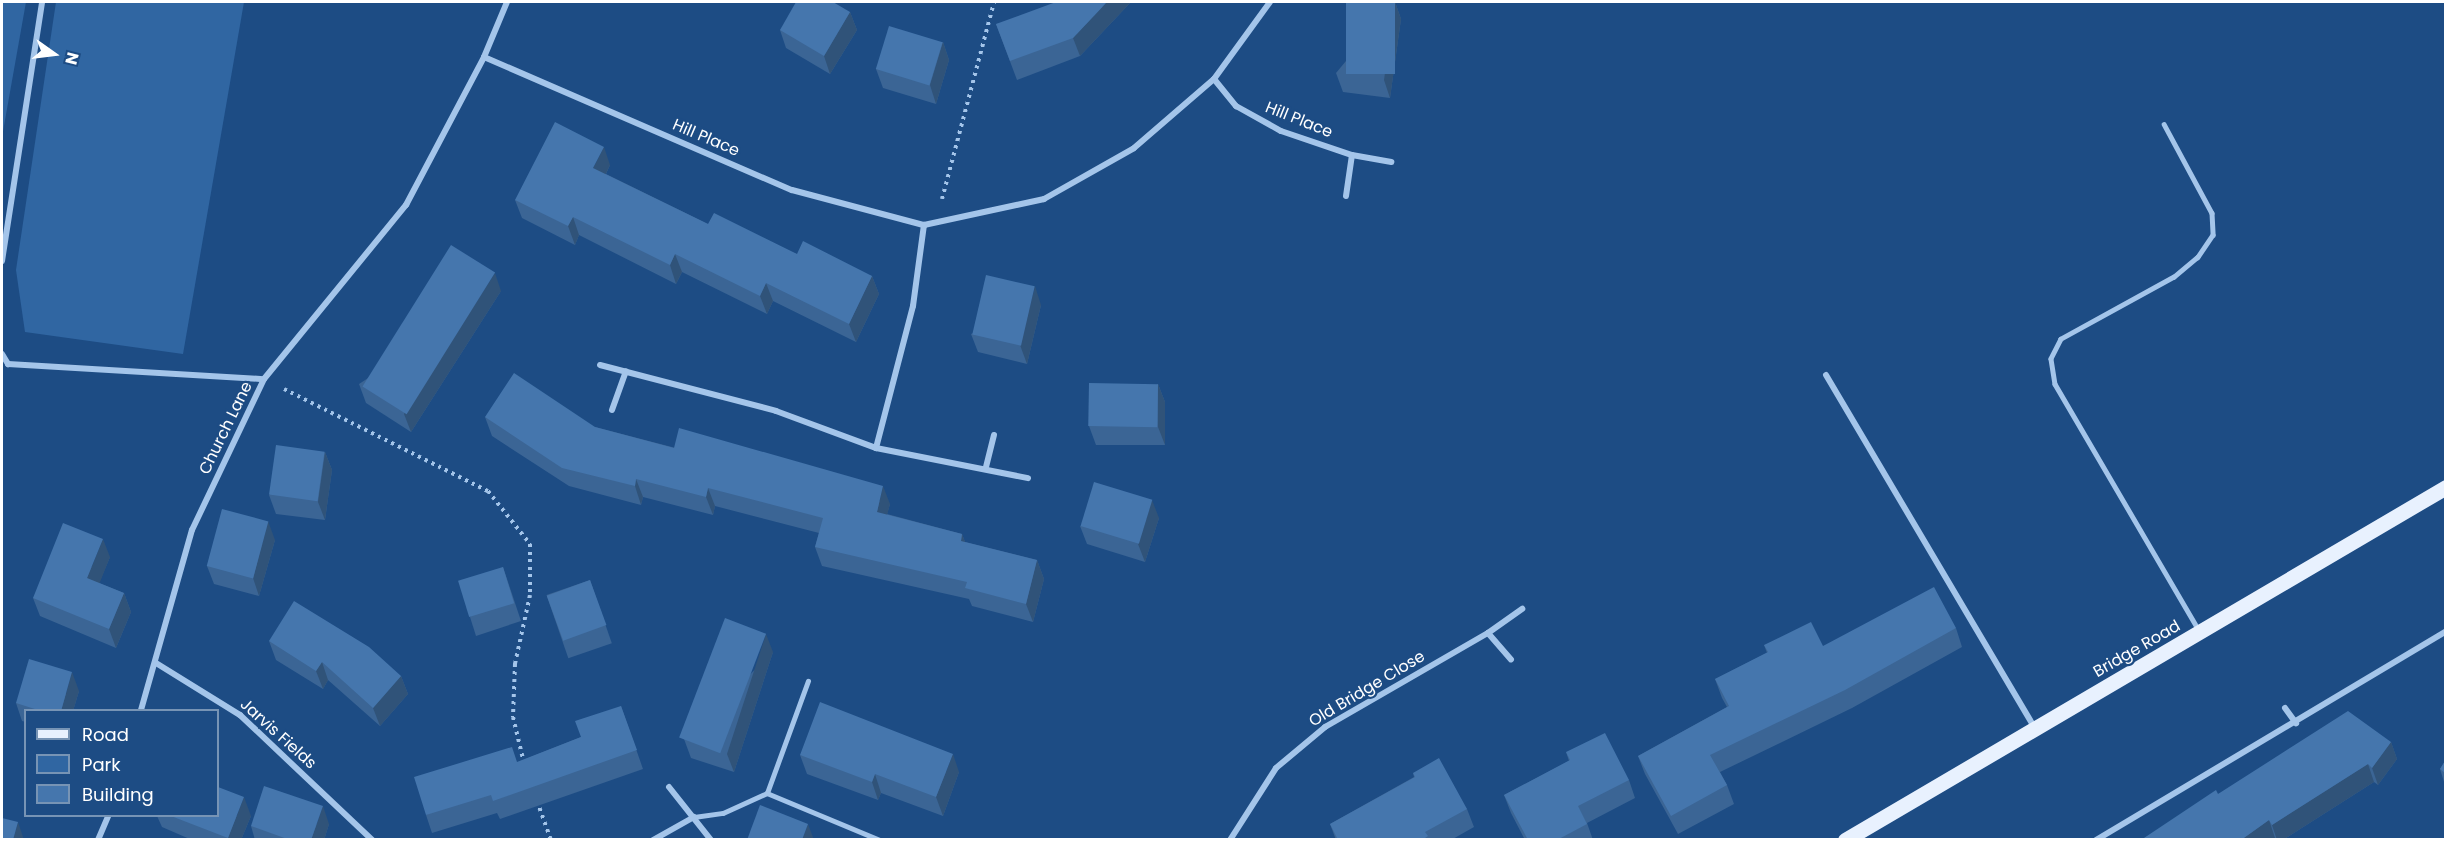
<!DOCTYPE html>
<html>
<head>
<meta charset="utf-8">
<style>
  body { margin:0 }
  #map { position:relative; width:2447px; height:841px; overflow:hidden; background:#1d4c84; font-family:Poppins,sans-serif }
  div>[style] { position:absolute }
  .green>* { inset:0; background:#3066a2 }
  .path>* { height:4px; margin-top:-2px; transform-origin:0; background:repeating-linear-gradient(90deg,#a4c5ea 0 3px,transparent 0 7.5px) }
  .service>* { height:4.5px; margin:-2.25px; padding:0 2.25px; transform-origin:2.25px; border-radius:2.25px; background:#a4c5ea }
  .minor>* { height:6px; margin:-3px; padding:0 3px; transform-origin:3px; border-radius:3px; background:#a4c5ea }
  .primary>* { height:15px; margin:-7.5px; padding:0 7.5px; transform-origin:7.5px; border-radius:7.5px; background:#e8f1fe }
  .wall>* { inset:0; background:#3b6595; transform-origin:0 0 }
  .shaded-wall>* { inset:0; background:#305379 }
  .building>* { inset:0; background:#4576ad; transform-origin:0 0 }
  span { translate:-50% -50%; white-space:nowrap; text-align:center; line-height:1.15; -webkit-text-stroke:4.5px #1d4c84; paint-order:stroke }
  .street-label { font-size:16px; color:#fff }
  .frame { position:absolute; inset:0; border:3px solid #fff; pointer-events:none }
  .legend { position:absolute; left:24px; top:709px; width:195px; height:108px; box-sizing:border-box; background:#1d4c84; border:2px solid #7794b5; margin:0; padding:8px 10px; list-style:none; font-size:18px; color:#fff }
  .legend li { display:flex; align-items:center; gap:12px; height:30px }
  .legend b { width:30px; border:2px solid #7794b5 }
  .north { position:absolute; left:24px; top:24px; width:60px; height:60px; -webkit-text-stroke:4px #1d4c84; paint-order:stroke; rotate:104deg; font-size:16px; font-weight:700; line-height:24px; text-align:center; color:#fff }
  .north::after { content:''; display:block; margin:auto; width:21px; height:27px; background:#fff; clip-path:polygon(50% 0,100% 100%,50% 72%,0 100%) }
</style>
</head>
<body>
<div id="map">
  <div class="green">
    <div style="clip-path:polygon(2px 2px,26px 2px,2px 137px)"></div>
    <div style="clip-path:polygon(56px 2px,244px 2px,183px 354px,25px 332px,16px 270px)"></div>
  </div>
  <div class="path">
    <div style="left:942px;top:199px;width:204px;rotate:-75.2deg"></div>
    <div style="left:284px;top:389px;width:228px;rotate:26.6deg"></div>
    <div style="left:488px;top:491px;width:68px;rotate:51.6deg"></div>
    <div style="left:530px;top:544px;width:51px;rotate:90deg"></div>
    <div style="left:530px;top:595px;width:71px;rotate:102.3deg"></div>
    <div style="left:515px;top:664px;width:53px;rotate:92.2deg"></div>
    <div style="left:513px;top:717px;width:47px;rotate:76.6deg"></div>
    <div style="left:537px;top:801px;width:41px;rotate:70.3deg"></div>
  </div>
  <div class="service">
    <div style="left:2164px;top:124px;width:101px;rotate:61.7deg"></div>
    <div style="left:2212px;top:213px;width:22px;rotate:87deg"></div>
    <div style="left:2213px;top:235px;width:27px;rotate:124deg"></div>
    <div style="left:2198px;top:257px;width:31px;rotate:140deg"></div>
    <div style="left:2174px;top:277px;width:129px;rotate:151.2deg"></div>
    <div style="left:2061px;top:339px;width:22px;rotate:117deg"></div>
    <div style="left:2051px;top:359px;width:25px;rotate:81deg"></div>
    <div style="left:2055px;top:384px;width:284px;rotate:59.7deg"></div>
    <div style="left:767px;top:793px;width:122px;rotate:22.6deg"></div>
    <div style="left:694px;top:817px;width:29px;rotate:-8deg"></div>
    <div style="left:723px;top:813px;width:48px;rotate:-24.4deg"></div>
    <div style="left:767px;top:793px;width:119px;rotate:-69.9deg"></div>
  </div>
  <div class="minor">
    <div style="left:484px;top:57px;width:335px;rotate:23.4deg"></div>
    <div style="left:792px;top:190px;width:137px;rotate:14.9deg"></div>
    <div style="left:924px;top:225px;width:123px;rotate:-12.2deg"></div>
    <div style="left:1044px;top:199px;width:103px;rotate:-29.5deg"></div>
    <div style="left:1134px;top:148px;width:106px;rotate:-40.8deg"></div>
    <div style="left:1214px;top:79px;width:95px;rotate:-54deg"></div>
    <div style="left:1214px;top:79px;width:35px;rotate:51deg"></div>
    <div style="left:1236px;top:106px;width:51px;rotate:29.1deg"></div>
    <div style="left:1281px;top:131px;width:75px;rotate:18.7deg"></div>
    <div style="left:1352px;top:155px;width:40px;rotate:10deg"></div>
    <div style="left:1346px;top:196px;width:41px;rotate:-81.7deg"></div>
    <div style="left:2px;top:261px;width:262px;rotate:-81.2deg"></div>
    <div style="left:2px;top:354px;width:12px;rotate:59deg"></div>
    <div style="left:8px;top:364px;width:256px;rotate:3.4deg"></div>
    <div style="left:600px;top:365px;width:182px;rotate:14.6deg"></div>
    <div style="left:776px;top:411px;width:107px;rotate:20.3deg"></div>
    <div style="left:876px;top:448px;width:155px;rotate:11.2deg"></div>
    <div style="left:1826px;top:375px;width:410px;rotate:59.4deg"></div>
    <div style="left:612px;top:410px;width:41px;rotate:-70.3deg"></div>
    <div style="left:876px;top:448px;width:147px;rotate:-75.4deg"></div>
    <div style="left:913px;top:306px;width:82px;rotate:-82.3deg"></div>
    <div style="left:986px;top:467px;width:33px;rotate:-76deg"></div>
    <div style="left:1488px;top:633px;width:35px;rotate:49deg"></div>
    <div style="left:156px;top:663px;width:99px;rotate:31.8deg"></div>
    <div style="left:240px;top:715px;width:182px;rotate:43.4deg"></div>
    <div style="left:2285px;top:708px;width:19px;rotate:54deg"></div>
    <div style="left:141px;top:710px;width:187px;rotate:-74.2deg"></div>
    <div style="left:192px;top:530px;width:167px;rotate:-64.5deg"></div>
    <div style="left:264px;top:379px;width:225px;rotate:-50.8deg"></div>
    <div style="left:406px;top:205px;width:167px;rotate:-62.2deg"></div>
    <div style="left:484px;top:57px;width:60px;rotate:-67.3deg"></div>
    <div style="left:669px;top:787px;width:68px;rotate:51.6deg"></div>
    <div style="left:98px;top:840px;width:26px;rotate:-67deg"></div>
    <div style="left:653px;top:840px;width:47px;rotate:-29.3deg"></div>
    <div style="left:1230px;top:840px;width:85px;rotate:-57.4deg"></div>
    <div style="left:1276px;top:768px;width:64px;rotate:-39.9deg"></div>
    <div style="left:1325px;top:727px;width:188px;rotate:-30deg"></div>
    <div style="left:1488px;top:633px;width:42px;rotate:-35.2deg"></div>
    <div style="left:2096px;top:840px;width:408px;rotate:-30.8deg"></div>
  </div>
  <div class="primary">
    <div style="left:1845px;top:840px;width:697px;rotate:-30.43deg"></div>
  </div>
  <div class="wall">
    <div style="clip-path:polygon(1131px 2px,1080px 56px,1017px 80px,996px 24px)"></div>
    <div style="clip-path:polygon(1395px 2px,1401px 19px,1390px 98px,1343px 92px,1336px 73px)"></div>
    <div style="clip-path:polygon(850px 12px,857px 30px,830px 74px,786px 48px,780px 30px)"></div>
    <div style="clip-path:polygon(943px 42px,949px 60px,936px 104px,883px 88px,876px 69px)"></div>
    <div style="clip-path:polygon(610px 165px,606px 174px,708px 224px,797px 254px,872px 276px,879px 294px,856px 342px,773px 301px,767px 314px,682px 272px,676px 284px,579px 235px,575px 245px,522px 218px,515px 200px)"></div>
    <div style="clip-path:polygon(501px 291px,411px 432px,366px 403px,359px 384px)"></div>
    <div style="clip-path:polygon(1041px 305px,1027px 364px,978px 352px,971px 334px)"></div>
    <div style="clip-path:polygon(1158px 384px,1165px 402px,1165px 445px,1096px 445px,1089px 426px)"></div>
    <div style="clip-path:polygon(485px 417px,595px 427px,890px 504px,887px 514px,962px 534px,965px 542px,1037px 560px,1044px 579px,1033px 622px,972px 606px,969px 599px,822px 566px,815px 547px,819px 533px,715px 506px,713px 515px,643px 497px,641px 505px,569px 486px,492px 436px)"></div>
    <div style="clip-path:polygon(325px 452px,332px 470px,325px 520px,276px 514px,269px 495px)"></div>
    <div style="clip-path:polygon(1159px 518px,1145px 562px,1087px 544px,1080px 526px)"></div>
    <div style="clip-path:polygon(275px 540px,259px 596px,214px 584px,207px 566px)"></div>
    <div style="clip-path:polygon(110px 557px,99px 583px,124px 593px,131px 612px,116px 648px,40px 616px,33px 598px)"></div>
    <div style="clip-path:polygon(503px 567px,521px 621px,476px 636px,470px 617px)"></div>
    <div style="left:590px;top:580px;width:67px;height:46px;rotate:71deg"></div>
    <div style="clip-path:polygon(1956px 628px,1962px 647px,1852px 708px,1720px 772px,1727px 785px,1734px 804px,1678px 834px,1645px 774px,1638px 756px,1727px 707px,1722px 698px,1715px 679px,1767px 653px,1764px 645px,1823px 646px)"></div>
    <div style="clip-path:polygon(269px 641px,401px 676px,408px 694px,380px 726px,328px 680px,323px 689px,276px 660px)"></div>
    <div style="clip-path:polygon(773px 652px,734px 772px,691px 758px,684px 739px)"></div>
    <div style="clip-path:polygon(79px 691px,73px 711px,26px 711px,26px 722px,22px 721px,16px 703px)"></div>
    <div style="clip-path:polygon(621px 706px,643px 769px,500px 819px,497px 813px,432px 833px,426px 815px,518px 762px,581px 737px)"></div>
    <div style="clip-path:polygon(2391px 742px,2397px 759px,2378px 785px,2374px 782px,2283px 840px,2277px 840px,2275px 838px,2273px 840px,2141px 840px,2218px 794px)"></div>
    <div style="clip-path:polygon(1566px 752px,1629px 780px,1635px 798px,1587px 823px,1593px 840px,1525px 840px,1511px 813px,1504px 795px,1569px 761px)"></div>
    <div style="clip-path:polygon(800px 755px,959px 772px,943px 816px,881px 793px,878px 800px,807px 774px)"></div>
    <div style="clip-path:polygon(2445px 761px,2445px 785px,2440px 769px)"></div>
    <div style="clip-path:polygon(1413px 773px,1467px 809px,1474px 827px,1451px 840px,1336px 840px,1330px 824px,1414px 777px)"></div>
    <div style="clip-path:polygon(157px 816px,251px 816px,241px 840px,192px 840px,162px 827px)"></div>
    <div style="clip-path:polygon(329px 824px,324px 840px,255px 840px,251px 826px)"></div>
  </div>
  <div class="shaded-wall">
    <div style="clip-path:polygon(1107px 2px,1131px 2px,1080px 56px,1073px 38px)"></div>
    <div style="clip-path:polygon(1395px 2px,1401px 19px,1390px 98px,1384px 80px)"></div>
    <div style="clip-path:polygon(850px 12px,857px 30px,830px 74px,824px 56px)"></div>
    <div style="clip-path:polygon(943px 42px,949px 60px,936px 104px,930px 85px)"></div>
    <div style="clip-path:polygon(604px 147px,610px 165px,600px 186px,593px 168px)"></div>
    <div style="clip-path:polygon(573px 217px,579px 235px,575px 245px,568px 226px)"></div>
    <div style="clip-path:polygon(675px 254px,682px 272px,676px 284px,670px 265px)"></div>
    <div style="clip-path:polygon(495px 273px,501px 291px,411px 432px,404px 414px)"></div>
    <div style="clip-path:polygon(872px 276px,879px 294px,856px 342px,849px 324px)"></div>
    <div style="clip-path:polygon(766px 283px,773px 301px,767px 314px,760px 296px)"></div>
    <div style="clip-path:polygon(1035px 286px,1041px 305px,1027px 364px,1020px 345px)"></div>
    <div style="clip-path:polygon(1158px 384px,1165px 402px,1165px 445px,1158px 427px)"></div>
    <div style="clip-path:polygon(325px 452px,332px 470px,325px 520px,318px 502px)"></div>
    <div style="clip-path:polygon(636px 479px,643px 497px,641px 505px,635px 486px)"></div>
    <div style="clip-path:polygon(883px 486px,890px 504px,883px 530px,877px 512px)"></div>
    <div style="clip-path:polygon(708px 488px,715px 506px,713px 515px,706px 497px)"></div>
    <div style="clip-path:polygon(1152px 500px,1159px 518px,1145px 562px,1138px 544px)"></div>
    <div style="clip-path:polygon(268px 521px,275px 540px,259px 596px,253px 578px)"></div>
    <div style="clip-path:polygon(962px 534px,969px 552px,961px 541px)"></div>
    <div style="clip-path:polygon(103px 539px,110px 557px,94px 597px,87px 578px)"></div>
    <div style="clip-path:polygon(1037px 560px,1044px 579px,1033px 622px,1026px 604px)"></div>
    <div style="clip-path:polygon(124px 593px,131px 612px,116px 648px,109px 629px)"></div>
    <div style="clip-path:polygon(766px 634px,773px 652px,734px 772px,727px 754px)"></div>
    <div style="clip-path:polygon(322px 662px,328px 680px,323px 689px,316px 671px)"></div>
    <div style="clip-path:polygon(72px 672px,79px 691px,73px 711px,61px 711px)"></div>
    <div style="clip-path:polygon(401px 676px,408px 694px,380px 726px,373px 708px)"></div>
    <div style="clip-path:polygon(2391px 742px,2397px 759px,2378px 785px,2372px 768px)"></div>
    <div style="clip-path:polygon(953px 754px,959px 772px,943px 816px,936px 797px)"></div>
    <div style="clip-path:polygon(2368px 764px,2374px 782px,2283px 840px,2277px 840px,2272px 825px)"></div>
    <div style="clip-path:polygon(875px 774px,881px 793px,878px 800px,872px 782px)"></div>
    <div style="clip-path:polygon(244px 797px,251px 816px,241px 840px,229px 840px,228px 838px)"></div>
    <div style="clip-path:polygon(323px 806px,329px 824px,324px 840px,311px 840px)"></div>
    <div style="clip-path:polygon(2269px 820px,2275px 838px,2273px 840px,2241px 840px)"></div>
    <div style="clip-path:polygon(18px 822px,24px 840px,13px 840px)"></div>
    <div style="clip-path:polygon(808px 824px,814px 840px,802px 840px)"></div>
  </div>
  <div class="building">
    <div style="clip-path:polygon(796px 2px,833px 2px,850px 12px,824px 56px,780px 30px)"></div>
    <div style="clip-path:polygon(1056px 2px,1107px 2px,1073px 38px,1010px 61px,996px 24px)"></div>
    <div style="left:1346px;top:2px;width:49px;height:72px"></div>
    <div style="left:889px;top:26px;width:56px;height:45px;rotate:17deg"></div>
    <div style="clip-path:polygon(555px 122px,604px 147px,593px 168px,708px 224px,714px 213px,797px 254px,803px 241px,872px 276px,849px 324px,766px 283px,760px 296px,675px 254px,670px 265px,573px 217px,568px 226px,515px 200px)"></div>
    <div style="left:451px;top:245px;width:52px;height:167px;rotate:32deg"></div>
    <div style="left:986px;top:275px;width:50px;height:61px;rotate:13deg"></div>
    <div style="clip-path:polygon(514px 373px,595px 427px,674px 448px,679px 428px,883px 486px,877px 512px,962px 534px,961px 541px,1037px 560px,1026px 604px,965px 588px,967px 582px,815px 547px,823px 518px,708px 488px,706px 497px,636px 479px,635px 486px,562px 468px,485px 417px)"></div>
    <div style="left:1089px;top:383px;width:69px;height:43px;rotate:1deg"></div>
    <div style="left:276px;top:445px;width:49px;height:50px;rotate:8deg"></div>
    <div style="left:1094px;top:482px;width:61px;height:46px;rotate:17deg"></div>
    <div style="left:222px;top:509px;width:48px;height:59px;rotate:15deg"></div>
    <div style="clip-path:polygon(63px 523px,103px 539px,87px 578px,124px 593px,109px 629px,33px 598px)"></div>
    <div style="left:503px;top:567px;width:38px;height:47px;rotate:73deg"></div>
    <div style="left:590px;top:580px;width:48px;height:46px;rotate:70deg"></div>
    <div style="clip-path:polygon(1934px 587px,1956px 628px,1845px 690px,1710px 755px,1727px 785px,1671px 816px,1638px 756px,1729px 706px,1715px 679px,1768px 652px,1764px 645px,1811px 622px,1823px 646px)"></div>
    <div style="clip-path:polygon(294px 601px,369px 647px,401px 676px,373px 708px,322px 662px,316px 671px,269px 641px)"></div>
    <div style="left:725px;top:618px;width:44px;height:128px;rotate:21deg"></div>
    <div style="clip-path:polygon(29px 659px,72px 672px,61px 711px,41px 711px,16px 703px)"></div>
    <div style="clip-path:polygon(820px 702px,953px 754px,936px 797px,875px 774px,872px 782px,800px 755px)"></div>
    <div style="clip-path:polygon(621px 706px,637px 750px,493px 801px,491px 795px,426px 815px,414px 777px,512px 747px,517px 762px,581px 737px,575px 721px)"></div>
    <div style="clip-path:polygon(2348px 711px,2391px 742px,2372px 768px,2368px 764px,2272px 825px,2269px 820px,2241px 840px,2141px 840px,2216px 790px,2218px 794px)"></div>
    <div style="clip-path:polygon(1605px 733px,1629px 780px,1578px 806px,1587px 824px,1557px 840px,1528px 840px,1504px 795px,1570px 760px,1566px 752px)"></div>
    <div style="clip-path:polygon(1439px 758px,1467px 809px,1425px 832px,1428px 836px,1422px 840px,1338px 840px,1330px 824px,1415px 777px,1413px 773px)"></div>
    <div style="clip-path:polygon(2445px 761px,2445px 773px,2440px 769px)"></div>
    <div style="clip-path:polygon(264px 786px,323px 806px,311px 840px,290px 840px,251px 826px)"></div>
    <div style="clip-path:polygon(218px 787px,244px 797px,228px 838px,171px 816px,218px 816px)"></div>
    <div style="clip-path:polygon(760px 805px,808px 824px,802px 840px,747px 840px)"></div>
    <div style="clip-path:polygon(2px 818px,18px 822px,13px 840px,2px 840px)"></div>
  </div>
  <div class="street-label">
    <span style="left:1299px;top:120px;rotate:22deg">Hill Place</span>
    <span style="left:706px;top:138px;rotate:23deg">Hill Place</span>
    <span style="left:226px;top:428px;rotate:-64deg">Church Lane</span>
    <span style="left:2137px;top:649px;rotate:-30deg">Bridge Road</span>
    <span style="left:1367px;top:689px;rotate:-31deg">Old Bridge Close</span>
    <span style="left:278px;top:734px;rotate:42deg">Jarvis Fields</span>
  </div>
  <div class="frame"></div>
  <ul class="legend">
  <li><b style="height:8px;background:#e8f1fe"></b>Road</li>
  <li><b style="height:16px;background:#3066a2"></b>Park</li>
  <li><b style="height:16px;background:#4576ad"></b>Building</li>
  </ul>
  <div class="north">N</div>
</div>
</body>
</html>
